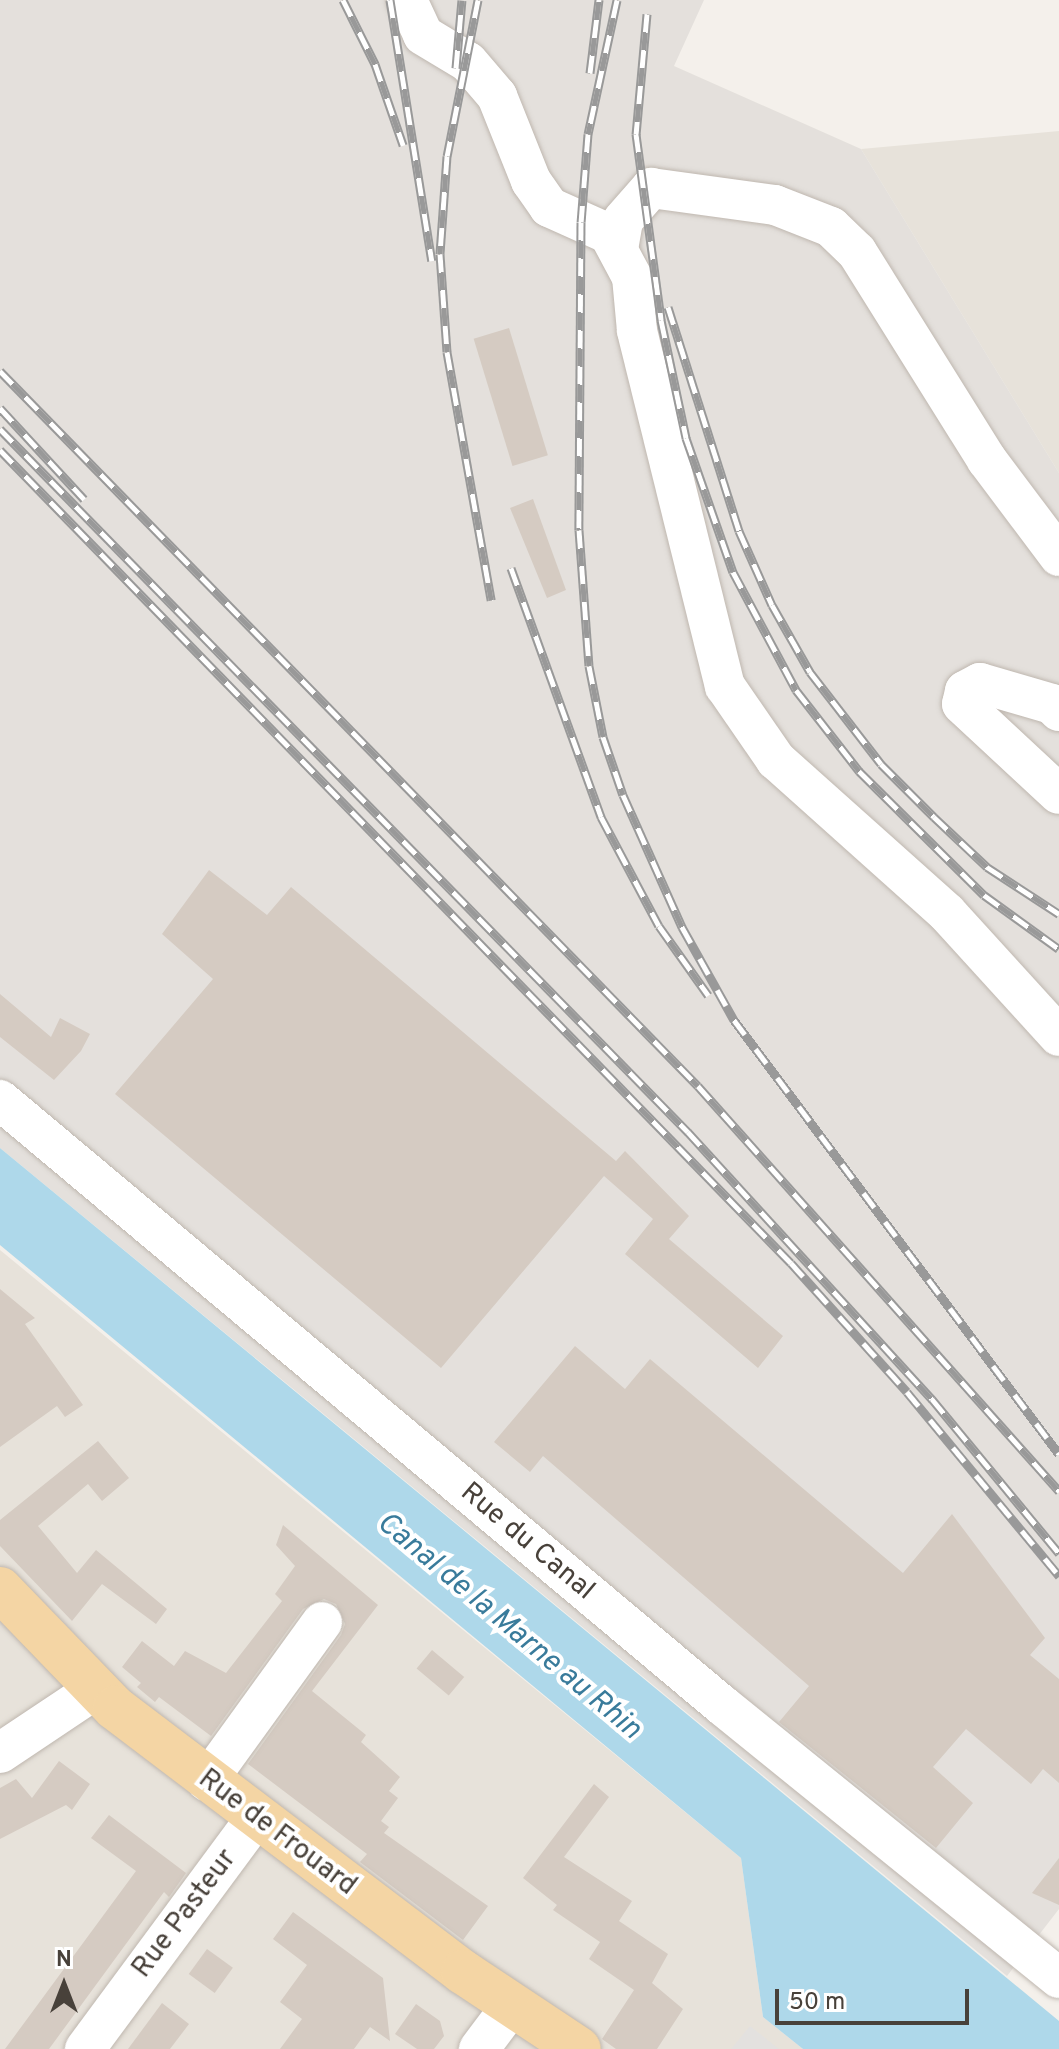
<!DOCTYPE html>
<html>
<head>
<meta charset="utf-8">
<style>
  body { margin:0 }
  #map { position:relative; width:1059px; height:2049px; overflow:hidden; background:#f4f0eb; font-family:Overpass,sans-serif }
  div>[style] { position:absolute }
  .residential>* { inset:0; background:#e7e2da }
  .industrial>* { inset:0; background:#e4e0dc }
  .parking>* { inset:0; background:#e3e1df }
  .water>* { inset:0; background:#aed8ea }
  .building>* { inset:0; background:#d5cbc2; transform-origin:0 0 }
  .roads { filter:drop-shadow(0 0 2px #bfb7af) drop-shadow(0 0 2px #bfb7af) }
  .minor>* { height:40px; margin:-20px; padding:0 20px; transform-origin:20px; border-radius:20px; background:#fff }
  .major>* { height:44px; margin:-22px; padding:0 22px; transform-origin:22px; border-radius:22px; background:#f4d5a4 }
  .rail>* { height:9px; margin-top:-4.5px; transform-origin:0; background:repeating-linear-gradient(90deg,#fff 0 18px,#999 0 36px); box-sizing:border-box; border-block:2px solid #999 }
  span { translate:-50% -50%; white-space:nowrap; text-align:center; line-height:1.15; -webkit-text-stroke:8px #fff; paint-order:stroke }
  .street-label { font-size:28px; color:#48413a }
  .water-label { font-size:30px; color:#397b9b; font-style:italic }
  .north { position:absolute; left:24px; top:1945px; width:80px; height:80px; -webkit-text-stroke:6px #fff; paint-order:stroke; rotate:0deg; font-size:22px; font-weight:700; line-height:32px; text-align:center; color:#48413a }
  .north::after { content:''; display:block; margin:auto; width:28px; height:36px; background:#48413a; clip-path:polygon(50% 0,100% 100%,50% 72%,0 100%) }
  .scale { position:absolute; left:775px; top:1989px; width:194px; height:36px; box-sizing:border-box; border:4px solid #48413a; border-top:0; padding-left:10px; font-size:24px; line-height:28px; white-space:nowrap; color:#48413a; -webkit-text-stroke:6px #fff; paint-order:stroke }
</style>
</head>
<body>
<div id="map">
  <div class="residential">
    <div style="clip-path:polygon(1059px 131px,1059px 473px,861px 149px)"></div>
    <div style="clip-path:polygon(0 1250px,741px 1858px,763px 2017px,803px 2049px,0 2049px)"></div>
  </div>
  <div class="industrial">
    <div style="clip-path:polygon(0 0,704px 0,674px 66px,861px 149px,1059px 473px,1059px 1909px,1007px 1976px,0 1148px)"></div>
  </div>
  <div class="parking">
    <div style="clip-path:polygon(750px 2026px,779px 2049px,731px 2049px)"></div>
  </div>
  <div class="water">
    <div style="clip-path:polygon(0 1148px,1059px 2021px,1059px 2049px,803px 2049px,763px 2017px,741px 1858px,0 1245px)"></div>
  </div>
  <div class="building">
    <div style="left:509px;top:328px;width:133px;height:37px;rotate:73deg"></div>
    <div style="clip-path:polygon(533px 499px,566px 590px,547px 598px,510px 508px)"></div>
    <div style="clip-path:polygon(209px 870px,267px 915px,291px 887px,616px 1161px,625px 1151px,689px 1216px,669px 1239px,783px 1336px,758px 1368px,625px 1254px,653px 1219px,604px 1176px,441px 1368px,115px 1094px,213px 979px,162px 934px)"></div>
    <div style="clip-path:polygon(0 994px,51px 1037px,60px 1018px,90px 1034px,81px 1051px,54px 1080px,0 1037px)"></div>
    <div style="clip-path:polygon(0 1289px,35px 1318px,25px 1324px,83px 1405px,65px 1417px,57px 1406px,0 1447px)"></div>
    <div style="clip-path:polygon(575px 1346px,625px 1389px,650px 1359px,903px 1573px,952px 1514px,1045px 1638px,1030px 1655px,1059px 1679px,1059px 1783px,1043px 1769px,1031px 1784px,966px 1729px,933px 1767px,973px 1803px,936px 1848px,779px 1722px,809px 1686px,543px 1456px,530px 1472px,494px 1442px)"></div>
    <div style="clip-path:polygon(98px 1441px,129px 1478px,102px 1501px,88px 1484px,38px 1526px,77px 1573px,96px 1550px,167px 1609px,156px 1624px,102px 1584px,72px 1621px,0 1546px,0 1520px)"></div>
    <div style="clip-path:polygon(283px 1525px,378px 1605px,312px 1691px,366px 1735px,361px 1742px,400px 1777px,389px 1791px,398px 1798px,381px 1821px,389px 1827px,384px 1833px,488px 1906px,463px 1940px,360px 1862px,367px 1854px,248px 1764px,341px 1635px,345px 1624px,336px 1604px,324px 1599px,303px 1609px,211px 1736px,159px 1697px,155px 1702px,137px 1687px,141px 1683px,122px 1667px,142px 1641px,174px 1666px,185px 1651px,226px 1673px,282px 1601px,275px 1594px,295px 1566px,276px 1545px)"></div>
    <div style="left:432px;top:1650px;width:42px;height:24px;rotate:40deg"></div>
    <div style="clip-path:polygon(59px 1761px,90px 1784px,72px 1810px,66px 1805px,0 1839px,0 1788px,16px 1779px,32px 1798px)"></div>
    <div style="clip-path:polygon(594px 1784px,609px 1797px,564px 1857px,632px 1901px,619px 1921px,668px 1954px,652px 1983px,683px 2009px,657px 2049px,616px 2049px,602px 2039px,634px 1990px,589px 1959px,600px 1942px,553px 1910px,557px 1905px,523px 1878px)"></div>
    <div style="clip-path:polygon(109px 1815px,186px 1873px,169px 1897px,164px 1892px,49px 2049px,5px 2049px,136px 1871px,91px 1838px)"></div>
    <div style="clip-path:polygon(1059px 1858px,1059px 1905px,1032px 1893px)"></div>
    <div style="clip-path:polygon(293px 1912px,383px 1978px,390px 2041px,370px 2027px,354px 2049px,280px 2049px,302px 2019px,280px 2002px,307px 1965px,273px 1939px)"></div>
    <div style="left:207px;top:1949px;width:32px;height:31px;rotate:36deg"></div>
    <div style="clip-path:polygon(162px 2003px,189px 2024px,170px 2049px,128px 2049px)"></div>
    <div style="clip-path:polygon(416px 2004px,440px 2021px,444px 2036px,434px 2049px,417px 2049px,395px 2034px)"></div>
  </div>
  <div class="roads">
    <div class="minor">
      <div style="left:407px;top:0;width:38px;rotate:65deg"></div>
      <div style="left:423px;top:35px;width:52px;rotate:31deg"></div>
      <div style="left:468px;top:62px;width:45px;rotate:49.5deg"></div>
      <div style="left:497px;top:96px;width:92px;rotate:68.2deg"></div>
      <div style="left:531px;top:181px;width:32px;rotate:55deg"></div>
      <div style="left:549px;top:207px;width:66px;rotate:24.2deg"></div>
      <div style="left:609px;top:234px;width:49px;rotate:61.9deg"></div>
      <div style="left:632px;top:277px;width:54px;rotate:84.7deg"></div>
      <div style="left:637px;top:331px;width:366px;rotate:76.1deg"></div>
      <div style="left:725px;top:686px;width:90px;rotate:55.4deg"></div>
      <div style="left:776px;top:760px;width:229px;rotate:41.8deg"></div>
      <div style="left:947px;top:913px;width:166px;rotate:47.7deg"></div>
      <div style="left:618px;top:249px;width:29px;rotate:-80deg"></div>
      <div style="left:623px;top:220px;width:43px;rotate:-48.8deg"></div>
      <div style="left:651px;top:188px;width:125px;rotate:7.8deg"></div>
      <div style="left:775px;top:205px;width:60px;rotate:21.4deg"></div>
      <div style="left:831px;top:227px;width:36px;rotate:44deg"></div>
      <div style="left:857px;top:252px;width:245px;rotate:58deg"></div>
      <div style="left:987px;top:460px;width:120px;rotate:53.1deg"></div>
      <div style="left:1059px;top:711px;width:10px;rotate:-135deg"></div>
      <div style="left:1052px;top:704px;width:75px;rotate:-163.7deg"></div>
      <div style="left:980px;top:683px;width:17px;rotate:152deg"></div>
      <div style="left:965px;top:691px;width:13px;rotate:103deg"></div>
      <div style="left:962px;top:704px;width:132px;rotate:42.9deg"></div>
      <div style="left:0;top:1100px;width:943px;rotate:39.97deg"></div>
      <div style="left:723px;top:1706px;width:432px;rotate:39deg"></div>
      <div style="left:0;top:1753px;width:115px;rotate:-33.7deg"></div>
      <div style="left:207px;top:1781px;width:196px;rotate:-54.1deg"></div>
      <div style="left:85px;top:2049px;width:287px;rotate:-53.5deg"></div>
      <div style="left:479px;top:2049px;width:55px;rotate:-53.1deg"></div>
    </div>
    <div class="major">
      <div style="left:0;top:1589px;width:165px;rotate:46deg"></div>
      <div style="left:115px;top:1708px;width:437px;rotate:37.2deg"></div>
      <div style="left:463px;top:1972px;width:139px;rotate:33.6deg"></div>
    </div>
  </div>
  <div class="rail">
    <div style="left:343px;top:0;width:72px;rotate:63.4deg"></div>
    <div style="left:375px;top:64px;width:86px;rotate:70.9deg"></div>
    <div style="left:390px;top:0;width:264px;rotate:80.9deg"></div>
    <div style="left:478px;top:0;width:159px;rotate:101.2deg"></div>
    <div style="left:447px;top:156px;width:98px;rotate:94.1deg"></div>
    <div style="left:440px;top:254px;width:98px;rotate:85.9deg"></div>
    <div style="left:447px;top:352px;width:252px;rotate:79.9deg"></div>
    <div style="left:617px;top:0;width:137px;rotate:102.2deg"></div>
    <div style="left:588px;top:134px;width:88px;rotate:94.5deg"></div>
    <div style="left:581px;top:222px;width:308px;rotate:90.4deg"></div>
    <div style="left:579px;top:530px;width:136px;rotate:85.8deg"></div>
    <div style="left:589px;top:666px;width:72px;rotate:78.8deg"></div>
    <div style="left:603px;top:737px;width:61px;rotate:71deg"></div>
    <div style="left:623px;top:795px;width:145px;rotate:65.9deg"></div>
    <div style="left:682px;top:927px;width:107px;rotate:60.8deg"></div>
    <div style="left:734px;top:1020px;width:542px;rotate:53.17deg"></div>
    <div style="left:647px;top:14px;width:121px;rotate:95.2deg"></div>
    <div style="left:636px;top:134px;width:188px;rotate:82.3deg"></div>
    <div style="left:661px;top:320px;width:121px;rotate:78deg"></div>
    <div style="left:686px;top:438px;width:142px;rotate:70.7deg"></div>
    <div style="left:733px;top:572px;width:134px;rotate:61.9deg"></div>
    <div style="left:796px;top:690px;width:103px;rotate:52.1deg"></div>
    <div style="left:859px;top:771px;width:176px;rotate:44.8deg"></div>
    <div style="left:984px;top:895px;width:92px;rotate:35.8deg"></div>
    <div style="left:456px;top:68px;width:68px;rotate:-85deg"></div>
    <div style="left:590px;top:73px;width:74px;rotate:-83deg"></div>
    <div style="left:668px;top:307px;width:235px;rotate:72.4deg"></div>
    <div style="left:739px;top:531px;width:81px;rotate:66deg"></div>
    <div style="left:772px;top:605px;width:77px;rotate:60.4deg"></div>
    <div style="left:810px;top:672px;width:116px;rotate:52.3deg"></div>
    <div style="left:881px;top:764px;width:75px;rotate:45deg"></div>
    <div style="left:934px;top:817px;width:73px;rotate:43.3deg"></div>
    <div style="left:987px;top:867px;width:86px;rotate:33.1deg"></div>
    <div style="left:0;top:371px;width:999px;rotate:45.69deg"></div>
    <div style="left:698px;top:1086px;width:543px;rotate:48.29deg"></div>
    <div style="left:0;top:408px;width:124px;rotate:47.3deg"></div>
    <div style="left:0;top:429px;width:984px;rotate:45.62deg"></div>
    <div style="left:688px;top:1132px;width:362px;rotate:47.6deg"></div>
    <div style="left:932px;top:1399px;width:200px;rotate:50.5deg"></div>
    <div style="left:0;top:450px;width:1134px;rotate:45.79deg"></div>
    <div style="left:791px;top:1263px;width:173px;rotate:48deg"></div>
    <div style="left:907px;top:1392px;width:239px;rotate:50.4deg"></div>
    <div style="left:511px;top:568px;width:265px;rotate:70.1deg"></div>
    <div style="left:601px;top:817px;width:123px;rotate:62deg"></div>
    <div style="left:659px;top:926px;width:85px;rotate:54.6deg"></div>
  </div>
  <div class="street-label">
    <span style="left:527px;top:1542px;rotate:40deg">Rue du Canal</span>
    <span style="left:277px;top:1833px;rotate:37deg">Rue de Frouard</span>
    <span style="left:185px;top:1914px;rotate:-53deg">Rue Pasteur</span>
  </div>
  <div class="water-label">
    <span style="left:508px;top:1627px;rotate:40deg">Canal de la Marne au Rhin</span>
  </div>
  <div class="north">N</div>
  <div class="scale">50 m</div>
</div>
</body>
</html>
